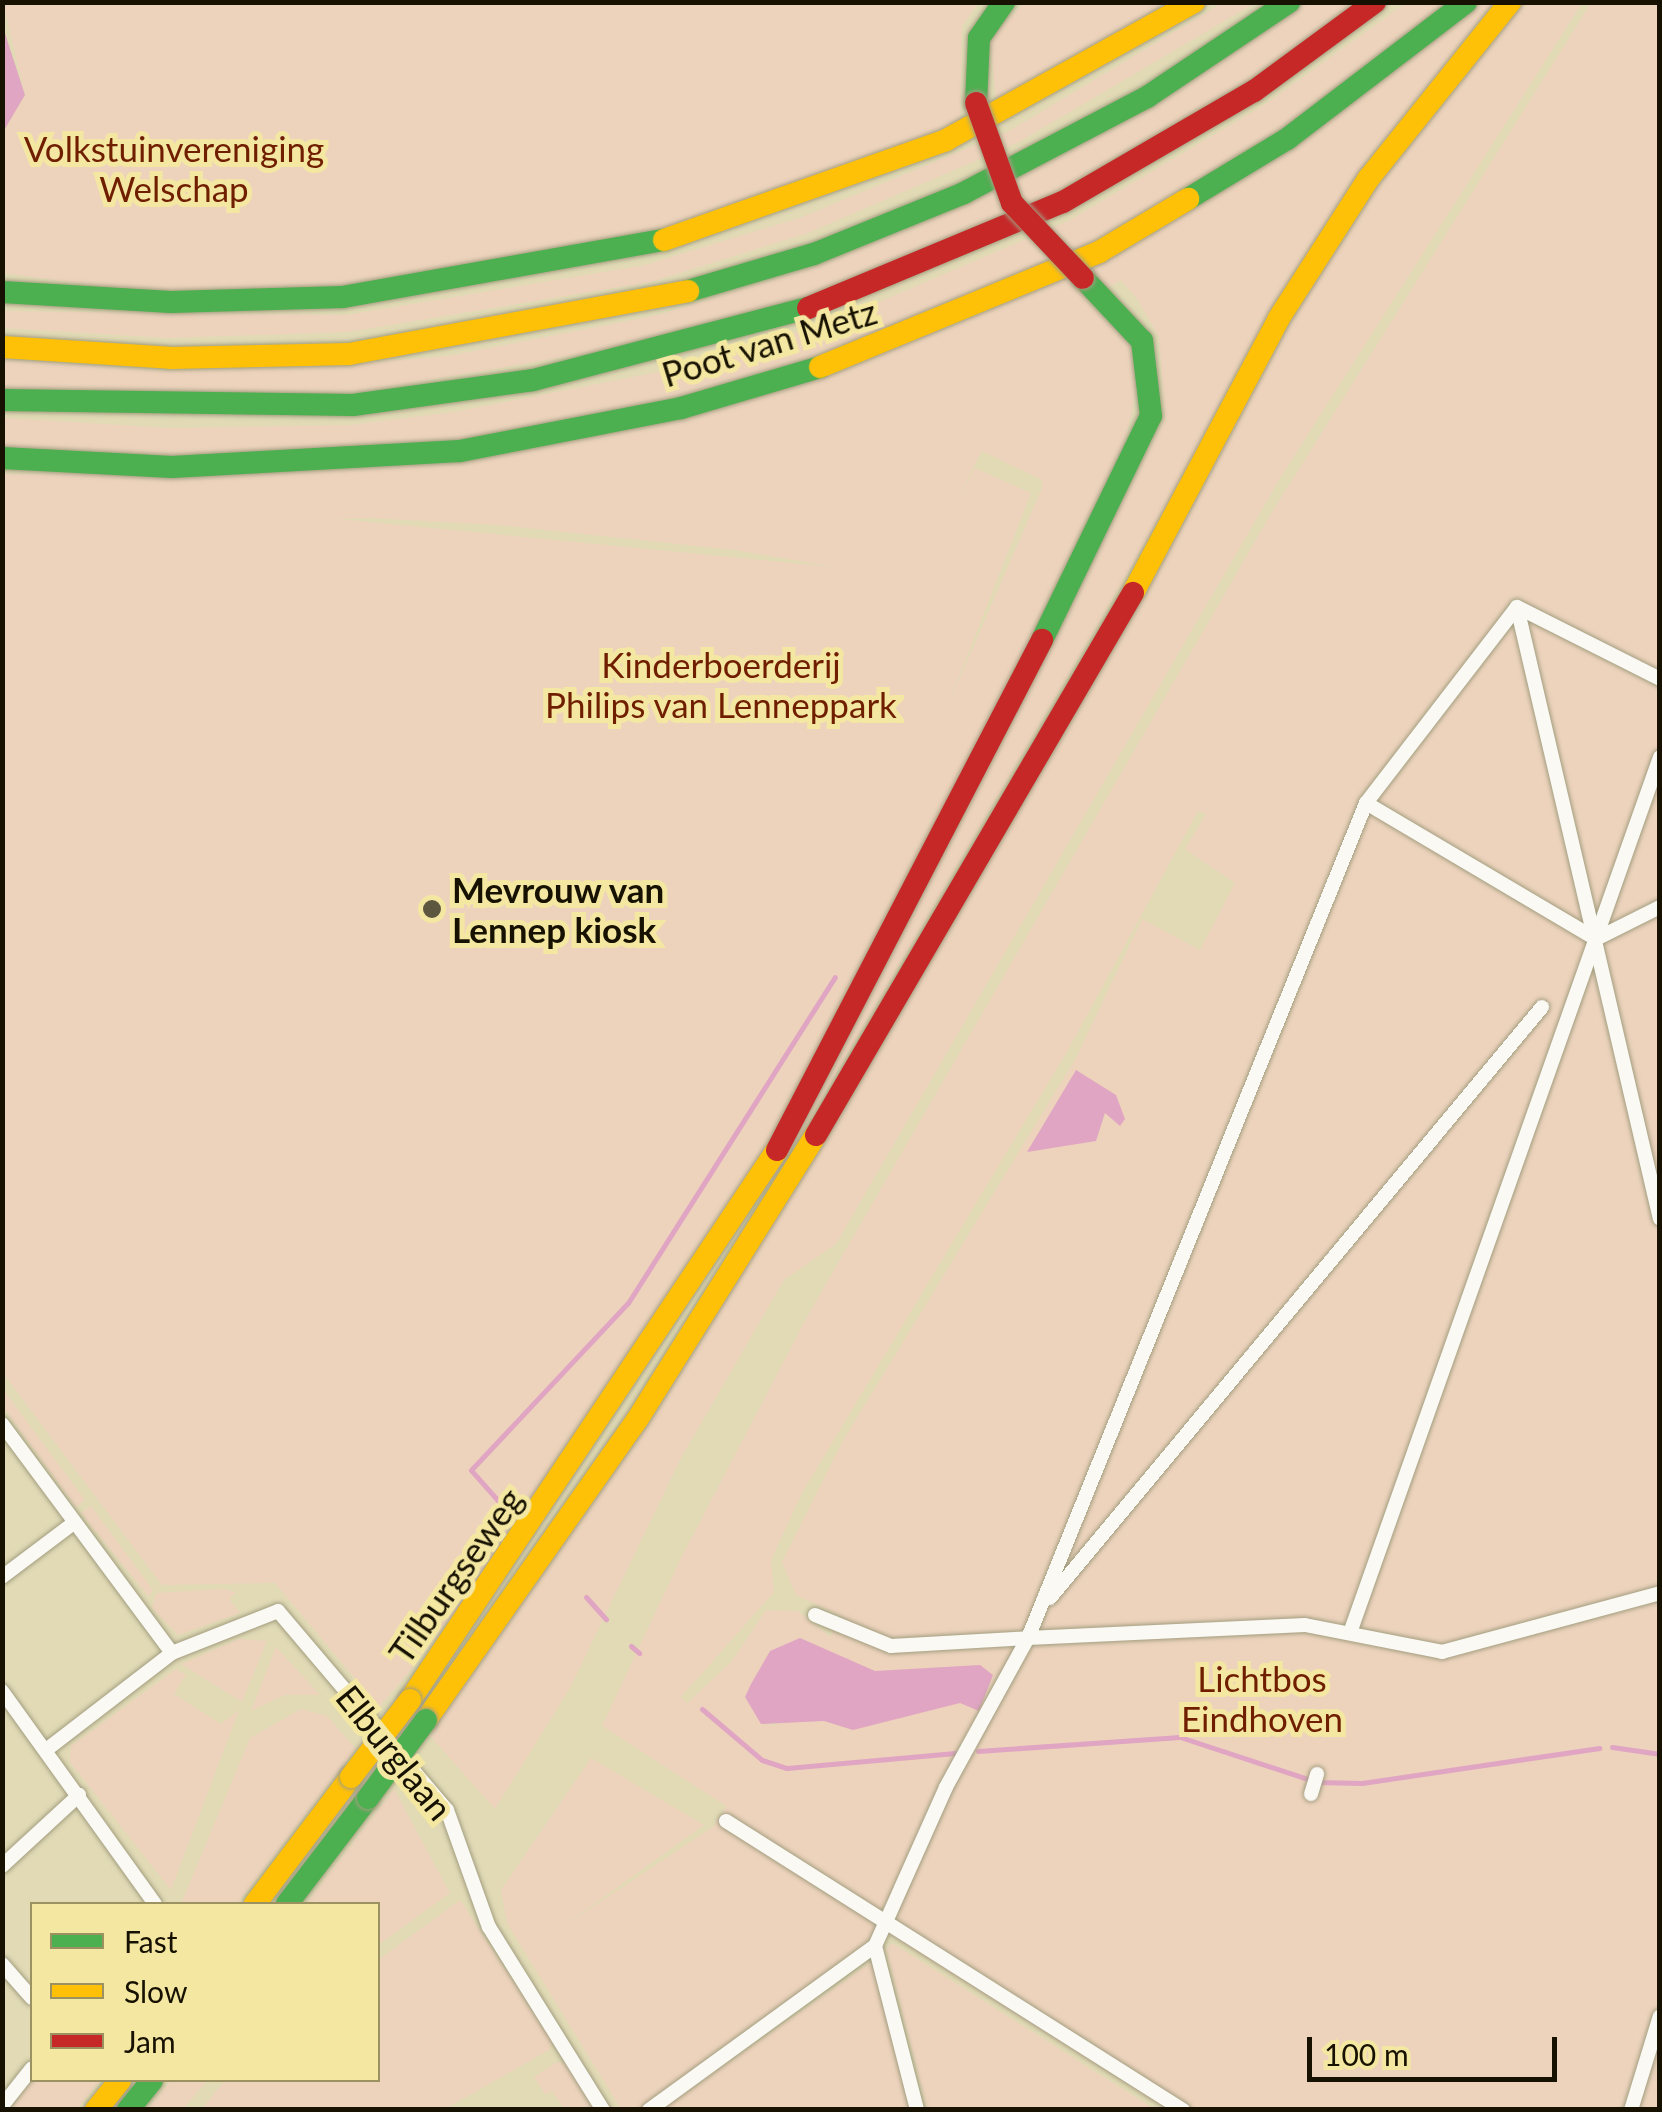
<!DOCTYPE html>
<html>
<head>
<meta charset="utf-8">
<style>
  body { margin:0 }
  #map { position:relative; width:1662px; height:2112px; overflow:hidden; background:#e1dab5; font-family:Lato,sans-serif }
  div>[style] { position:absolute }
  .green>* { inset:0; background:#edd3bc }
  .water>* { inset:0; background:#e0a5c2 }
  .stream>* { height:5px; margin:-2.5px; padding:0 2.5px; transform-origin:2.5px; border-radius:2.5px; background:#e0a5c2 }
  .roads { filter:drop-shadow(0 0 2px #a39e80) drop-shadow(0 0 2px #a39e80) }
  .street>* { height:14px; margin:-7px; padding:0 7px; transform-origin:7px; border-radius:7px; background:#faf9f4 }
  .fast>* { height:22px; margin:-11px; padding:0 11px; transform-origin:11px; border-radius:11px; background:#4caf50 }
  .slow>* { height:22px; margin:-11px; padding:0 11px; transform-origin:11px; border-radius:11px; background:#ffc107 }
  .jam>* { height:22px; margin:-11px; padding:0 11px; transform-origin:11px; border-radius:11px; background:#c62828 }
  .bridges { filter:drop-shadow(0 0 2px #a39e80) drop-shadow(0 0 2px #a39e80) }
  .fast-bridge>* { height:22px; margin:-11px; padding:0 11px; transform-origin:11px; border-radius:11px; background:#4caf50 }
  .slow-bridge>* { height:22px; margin:-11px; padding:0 11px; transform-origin:11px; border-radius:11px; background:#ffc107 }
  .jam-bridge>* { height:22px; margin:-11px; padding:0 11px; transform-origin:11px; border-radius:11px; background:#c62828 }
  .dots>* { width:28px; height:28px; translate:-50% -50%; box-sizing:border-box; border:5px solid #f4e7a2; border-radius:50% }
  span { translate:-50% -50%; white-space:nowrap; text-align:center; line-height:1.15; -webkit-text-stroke:10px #f4e7a2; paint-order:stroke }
  .park-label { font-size:35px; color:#701e00 }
  .street-label { font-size:35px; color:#161100 }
  .poi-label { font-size:35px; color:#161100; font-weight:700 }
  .left { translate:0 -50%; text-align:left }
  .frame { position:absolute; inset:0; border:5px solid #161100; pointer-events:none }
  .legend { position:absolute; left:30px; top:1902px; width:350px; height:180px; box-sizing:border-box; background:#f4e7a2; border:2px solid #9b9161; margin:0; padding:12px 18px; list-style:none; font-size:30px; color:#161100 }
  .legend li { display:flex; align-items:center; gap:20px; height:50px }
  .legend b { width:50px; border:2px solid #9b9161 }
  .scale { position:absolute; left:1307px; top:2037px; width:250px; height:45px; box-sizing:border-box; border:5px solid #161100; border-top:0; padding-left:12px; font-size:30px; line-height:35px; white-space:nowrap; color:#161100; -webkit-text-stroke:8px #f4e7a2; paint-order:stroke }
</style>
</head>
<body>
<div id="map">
  <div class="green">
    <div style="clip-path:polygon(3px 2px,436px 4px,978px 3px,962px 26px,960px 123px,636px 240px,351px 288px,156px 294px,3px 273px,3px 132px,25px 95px)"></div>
    <div style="clip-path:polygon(1024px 3px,1174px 3px,997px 107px,990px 39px)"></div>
    <div style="clip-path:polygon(1222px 3px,1255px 3px,1017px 143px,808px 233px,651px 282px,348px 332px,168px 338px,3px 328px,3px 311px,347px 315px,645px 265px,802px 217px,1011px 130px)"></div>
    <div style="clip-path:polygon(1307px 3px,1358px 3px,1248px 80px,1047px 198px,828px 291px,665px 340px,351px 393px,171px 397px,3px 388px,3px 359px,169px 371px,348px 364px,448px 356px,658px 315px,818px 266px,969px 204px,1150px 109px)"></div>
    <div style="clip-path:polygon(1406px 3px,1450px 3px,1282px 130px,1093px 245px,846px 347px,679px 398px,458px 440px,170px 457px,3px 448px,3px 418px,170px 428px,351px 425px,454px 412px,673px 369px,837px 320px,1070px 220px,1264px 105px)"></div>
    <div style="clip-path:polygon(evenodd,1482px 3px,1494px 3px,1361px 173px,767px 1192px,1165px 418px,1159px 337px,1137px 299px,1121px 280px,1086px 301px,1129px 343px,1140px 375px,1118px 472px,787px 1117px,524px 1522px,409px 1672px,379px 1707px,275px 1583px,162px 1585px,3px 1373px,3px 474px,355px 470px,684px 418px,1104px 259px,1292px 148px,1482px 3px,982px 451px,1042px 480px,1042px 488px,948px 705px,1031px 493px,975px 468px,957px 500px,982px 451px,1482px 3px,338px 519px,370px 518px,498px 525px,734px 550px,835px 567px,338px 519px)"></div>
    <div style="clip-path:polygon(1522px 3px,1582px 3px,1279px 480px,836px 1244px,784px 1280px,681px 1458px,570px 1688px,495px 1809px,431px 1737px,436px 1726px,551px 1556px,1288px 323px,1376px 185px)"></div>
    <div style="clip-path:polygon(evenodd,1591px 3px,1659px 3px,1659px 2109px,1166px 2109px,890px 1935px,653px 2109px,621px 2109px,507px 1923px,501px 1890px,591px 1758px,704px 1825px,561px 1928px,714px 1826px,726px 1806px,602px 1726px,681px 1558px,808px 1315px,1272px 512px,1591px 3px,1198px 811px,1206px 814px,1185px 849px,1235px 883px,1200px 950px,1142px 919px,1076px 1058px,844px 1439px,782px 1562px,796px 1595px,843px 1617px,830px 1637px,798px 1611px,766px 1610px,732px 1661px,687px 1703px,681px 1697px,774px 1592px,771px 1560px,802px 1493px,1068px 1050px,1198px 811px,1591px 3px,800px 1638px,822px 1650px,776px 1725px,761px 1724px,800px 1638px)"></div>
    <div style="clip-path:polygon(2px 1388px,85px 1500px,76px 1507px,3px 1407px)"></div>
    <div style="clip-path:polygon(91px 1506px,153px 1590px,149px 1597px,81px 1513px)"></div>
    <div style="clip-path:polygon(224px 1589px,236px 1592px,229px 1599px,240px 1613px,178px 1635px,152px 1608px,156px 1593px)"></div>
    <div style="clip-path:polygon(239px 1639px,267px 1641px,242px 1702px,181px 1664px)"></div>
    <div style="clip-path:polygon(276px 1647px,320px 1695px,285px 1695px,251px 1711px)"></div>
    <div style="clip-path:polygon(176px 1669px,186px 1675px,174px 1694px,221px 1724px,239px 1710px,171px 1890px,70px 1762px,71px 1746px)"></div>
    <div style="clip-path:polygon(301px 1709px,327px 1716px,356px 1749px,237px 1904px,181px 1904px,250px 1738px)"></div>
    <div style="clip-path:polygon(394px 1789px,450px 1893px,378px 1945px,378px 1904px,306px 1904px)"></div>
    <div style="clip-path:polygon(460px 1900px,552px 2041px,549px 2050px,445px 2109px,201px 2110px,225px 2080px,378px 2080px,378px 1960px)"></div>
    <div style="clip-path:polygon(892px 1943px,1154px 2109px,927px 2109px,886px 1949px)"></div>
    <div style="clip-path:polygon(873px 1961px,910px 2109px,661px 2110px,673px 2101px)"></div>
    <div style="clip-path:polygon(557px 2062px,567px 2064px,595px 2109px,564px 2109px,552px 2091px,545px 2094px,534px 2077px)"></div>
    <div style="clip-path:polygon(33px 2080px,101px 2080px,77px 2109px,10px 2109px)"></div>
    <div style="clip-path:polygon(171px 2080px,208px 2080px,183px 2109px,148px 2109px)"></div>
  </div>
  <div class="water">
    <div style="clip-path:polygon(3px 27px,25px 95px,3px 132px,2px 27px)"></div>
    <div style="clip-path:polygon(1076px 1070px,1116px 1095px,1125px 1119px,1120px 1126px,1105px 1113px,1096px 1141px,1027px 1152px)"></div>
    <div style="clip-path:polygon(800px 1638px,875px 1671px,980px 1665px,993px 1675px,979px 1711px,960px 1703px,853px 1730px,824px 1721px,761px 1724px,745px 1697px,751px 1684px,770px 1651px)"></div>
  </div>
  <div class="stream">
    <div style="left:509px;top:1513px;width:57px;rotate:-131.5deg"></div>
    <div style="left:471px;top:1470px;width:229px;rotate:-46.8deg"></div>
    <div style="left:628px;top:1303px;width:386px;rotate:-57.6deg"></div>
    <div style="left:586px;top:1597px;width:30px;rotate:48deg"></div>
    <div style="left:631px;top:1646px;width:11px;rotate:41deg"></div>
    <div style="left:702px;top:1709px;width:79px;rotate:40.4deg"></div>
    <div style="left:762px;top:1760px;width:26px;rotate:18deg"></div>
    <div style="left:787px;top:1768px;width:169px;rotate:-5.1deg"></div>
    <div style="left:1612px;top:1747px;width:49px;rotate:8.3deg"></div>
    <div style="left:978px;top:1751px;width:202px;rotate:-4deg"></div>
    <div style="left:1180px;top:1737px;width:144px;rotate:18.2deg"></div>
    <div style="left:1317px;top:1782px;width:45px;rotate:1.3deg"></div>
    <div style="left:1362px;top:1783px;width:240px;rotate:-8.4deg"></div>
  </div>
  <div class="roads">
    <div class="street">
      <div style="left:1517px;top:607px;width:160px;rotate:26.7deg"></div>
      <div style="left:1366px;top:803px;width:247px;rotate:-52.4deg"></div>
      <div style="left:1517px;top:607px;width:628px;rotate:76.85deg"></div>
      <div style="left:1596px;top:939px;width:72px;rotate:-26.6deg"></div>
      <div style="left:2px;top:1424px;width:285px;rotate:53.4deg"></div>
      <div style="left:2px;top:1577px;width:91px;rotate:-37deg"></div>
      <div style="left:1050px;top:1598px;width:769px;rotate:-50.22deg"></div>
      <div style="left:815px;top:1615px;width:82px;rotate:22.2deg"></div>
      <div style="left:891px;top:1646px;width:137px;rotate:-3.3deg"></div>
      <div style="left:1028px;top:1638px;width:901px;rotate:-67.96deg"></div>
      <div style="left:1366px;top:803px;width:267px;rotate:30.6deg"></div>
      <div style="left:1351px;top:1630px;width:926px;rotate:-70.51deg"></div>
      <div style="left:2px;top:1691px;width:262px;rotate:54.3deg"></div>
      <div style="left:46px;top:1750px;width:159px;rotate:-37.6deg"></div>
      <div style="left:172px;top:1653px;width:114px;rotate:-21.6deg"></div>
      <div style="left:278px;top:1611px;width:261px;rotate:49.7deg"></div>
      <div style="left:447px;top:1810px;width:124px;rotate:70.3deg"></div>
      <div style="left:489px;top:1927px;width:216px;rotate:58.1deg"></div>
      <div style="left:1311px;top:1794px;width:21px;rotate:-73deg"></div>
      <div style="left:726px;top:1821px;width:541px;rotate:32.31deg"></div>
      <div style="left:2px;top:1866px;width:105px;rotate:-42.7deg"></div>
      <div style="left:875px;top:1946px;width:169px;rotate:75.6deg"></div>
      <div style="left:2px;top:1964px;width:45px;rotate:48.6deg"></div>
      <div style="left:2px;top:2106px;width:48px;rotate:-51.7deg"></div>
      <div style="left:649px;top:2110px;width:279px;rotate:-36deg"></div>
      <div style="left:875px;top:1946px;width:174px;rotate:-65.9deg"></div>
      <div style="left:946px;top:1787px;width:170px;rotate:-61.2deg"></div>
      <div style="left:1028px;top:1638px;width:277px;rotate:-2.7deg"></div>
      <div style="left:1305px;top:1625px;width:140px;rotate:11.1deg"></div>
      <div style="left:1442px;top:1652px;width:226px;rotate:-15.1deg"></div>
      <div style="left:1631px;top:2110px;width:98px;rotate:-72.9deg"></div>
    </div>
    <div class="fast">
      <div style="left:976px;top:103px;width:65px;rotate:-87.4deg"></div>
      <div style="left:979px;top:38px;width:44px;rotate:-55.2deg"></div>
      <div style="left:1188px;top:199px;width:116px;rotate:-31.2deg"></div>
      <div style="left:1287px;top:139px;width:225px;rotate:-37.4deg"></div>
      <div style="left:688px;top:291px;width:131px;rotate:-16.4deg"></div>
      <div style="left:814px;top:254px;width:162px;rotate:-22.1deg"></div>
      <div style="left:964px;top:193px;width:207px;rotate:-27.7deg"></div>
      <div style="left:1147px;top:97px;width:171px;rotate:-33.8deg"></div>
      <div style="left:2px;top:292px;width:169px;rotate:3.4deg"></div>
      <div style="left:171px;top:302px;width:172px;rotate:-1.7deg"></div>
      <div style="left:343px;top:297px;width:326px;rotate:-10.1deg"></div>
      <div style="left:2px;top:400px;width:351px;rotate:0.8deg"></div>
      <div style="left:353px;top:405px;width:182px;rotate:-7.9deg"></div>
      <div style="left:533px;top:380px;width:284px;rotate:-14.7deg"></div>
      <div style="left:2px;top:458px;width:170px;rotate:3deg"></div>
      <div style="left:172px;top:467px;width:288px;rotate:-3.2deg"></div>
      <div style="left:460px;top:451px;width:225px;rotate:-11deg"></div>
      <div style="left:681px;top:408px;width:145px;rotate:-16.4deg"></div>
      <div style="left:1042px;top:640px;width:249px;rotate:-64.1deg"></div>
      <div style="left:1151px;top:416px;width:76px;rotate:-96.8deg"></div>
      <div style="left:1142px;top:341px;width:86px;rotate:-133.1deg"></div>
      <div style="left:287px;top:1904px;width:133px;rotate:-52.6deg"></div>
      <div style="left:128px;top:2110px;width:38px;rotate:-51deg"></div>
    </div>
    <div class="slow">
      <div style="left:664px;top:240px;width:299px;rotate:-19.5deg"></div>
      <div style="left:946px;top:140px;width:284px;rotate:-29.1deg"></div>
      <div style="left:2px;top:347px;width:168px;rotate:3.7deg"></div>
      <div style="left:170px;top:358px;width:179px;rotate:-1.3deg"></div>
      <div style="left:349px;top:354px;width:345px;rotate:-10.5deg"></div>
      <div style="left:820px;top:367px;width:302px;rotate:-22.4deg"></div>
      <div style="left:1099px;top:252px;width:104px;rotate:-30.8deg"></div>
      <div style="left:1133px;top:593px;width:311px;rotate:-62deg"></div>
      <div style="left:1279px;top:318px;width:166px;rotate:-57.3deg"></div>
      <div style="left:1369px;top:178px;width:226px;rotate:-51.3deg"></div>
      <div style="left:410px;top:1700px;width:661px;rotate:-56.29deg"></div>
      <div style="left:426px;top:1720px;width:367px;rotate:-54.9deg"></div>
      <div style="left:637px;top:1420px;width:337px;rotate:-57.9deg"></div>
      <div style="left:255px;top:1904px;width:159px;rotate:-52.9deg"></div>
      <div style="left:96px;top:2110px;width:38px;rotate:-51deg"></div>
    </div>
    <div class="jam">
      <div style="left:808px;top:308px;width:276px;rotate:-22.6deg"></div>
      <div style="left:1063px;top:202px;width:221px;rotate:-30.2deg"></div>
      <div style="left:1254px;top:91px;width:150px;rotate:-36.3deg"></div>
      <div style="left:816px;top:1135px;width:628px;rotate:-59.68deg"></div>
      <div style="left:777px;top:1150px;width:575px;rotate:-62.54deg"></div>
    </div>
  </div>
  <div class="bridges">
    <div class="fast-bridge">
      <div style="left:368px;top:1798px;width:97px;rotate:-53.4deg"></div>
    </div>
    <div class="slow-bridge">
      <div style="left:351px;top:1777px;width:97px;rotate:-52.5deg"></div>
    </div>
    <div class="jam-bridge">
      <div style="left:976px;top:103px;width:106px;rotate:70.2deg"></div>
      <div style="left:1012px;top:203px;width:103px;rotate:46.6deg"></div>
    </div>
  </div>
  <div class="dots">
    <div style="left:432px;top:909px;background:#5d573f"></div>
  </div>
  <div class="park-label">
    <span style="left:174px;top:168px">Volkstuinvereniging<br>Welschap</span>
    <span style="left:721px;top:684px">Kinderboerderij<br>Philips van Lenneppark</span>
    <span style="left:1262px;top:1698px">Lichtbos<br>Eindhoven</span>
  </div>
  <div class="street-label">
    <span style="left:769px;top:342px;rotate:-17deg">Poot van Metz</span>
    <span style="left:455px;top:1575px;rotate:-55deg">Tilburgseweg</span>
    <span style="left:395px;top:1752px;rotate:51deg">Elburglaan</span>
  </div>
  <div class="poi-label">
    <span class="left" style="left:452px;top:909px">Mevrouw van<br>Lennep kiosk</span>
  </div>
  <div class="frame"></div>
  <ul class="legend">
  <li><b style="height:12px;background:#4caf50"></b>Fast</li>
  <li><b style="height:12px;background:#ffc107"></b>Slow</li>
  <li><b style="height:12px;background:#c62828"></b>Jam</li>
  </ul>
  <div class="scale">100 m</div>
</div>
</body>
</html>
